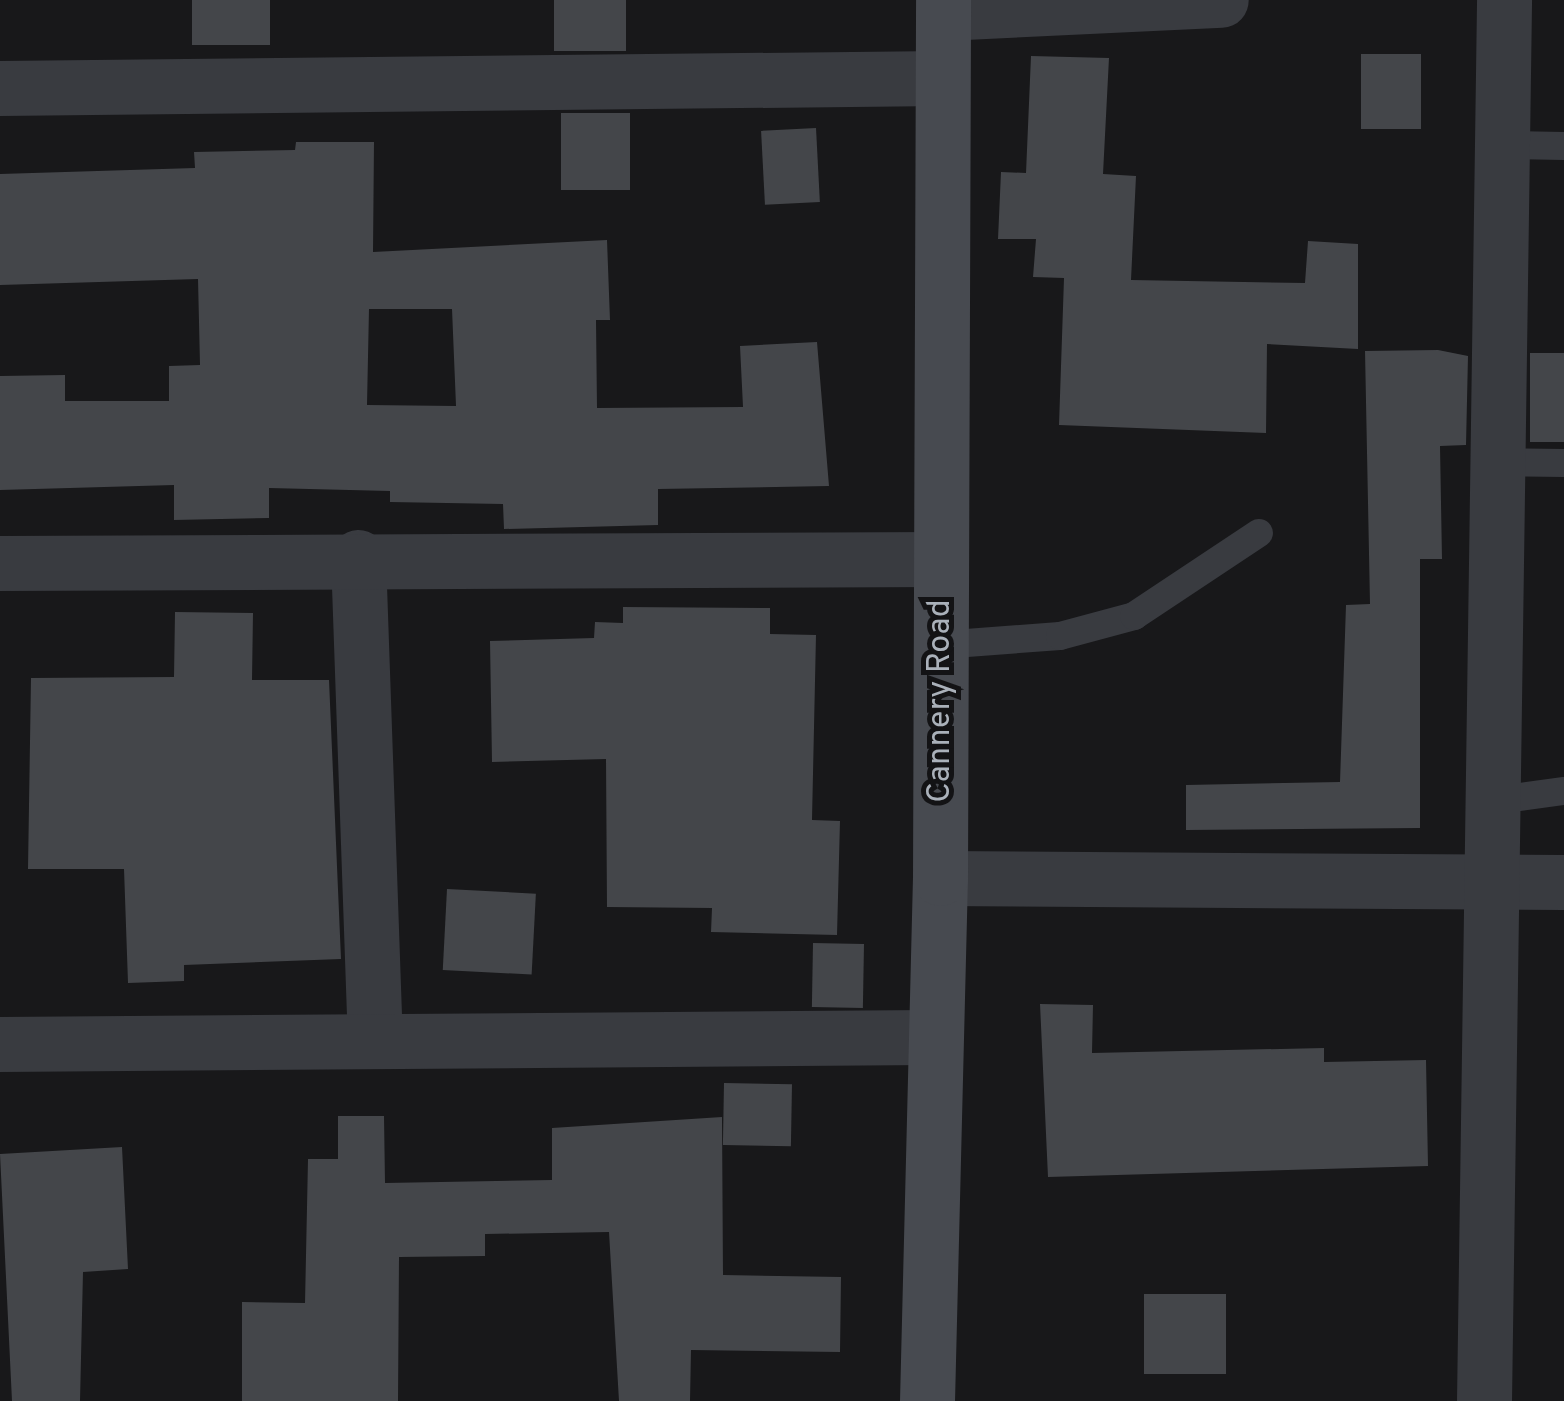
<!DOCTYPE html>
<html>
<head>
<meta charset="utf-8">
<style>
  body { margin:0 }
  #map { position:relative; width:1564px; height:1401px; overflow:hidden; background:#18181a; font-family:Overpass,sans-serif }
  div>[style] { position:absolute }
  .building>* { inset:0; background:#44464a; transform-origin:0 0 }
  .lane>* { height:28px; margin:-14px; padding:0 14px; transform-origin:14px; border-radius:14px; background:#393b40 }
  .street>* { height:55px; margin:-27.5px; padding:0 27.5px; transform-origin:27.5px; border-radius:27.5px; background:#393b40 }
  .secondary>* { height:55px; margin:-27.5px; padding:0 27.5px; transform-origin:27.5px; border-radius:27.5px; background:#474a50 }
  span { translate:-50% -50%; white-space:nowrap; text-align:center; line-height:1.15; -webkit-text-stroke:10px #131315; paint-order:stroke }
  .street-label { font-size:32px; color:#aab1ba }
</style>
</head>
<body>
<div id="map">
  <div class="building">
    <div style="left:192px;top:0;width:78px;height:45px"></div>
    <div style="left:554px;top:0;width:72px;height:51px"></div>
    <div style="left:1361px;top:54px;width:60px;height:75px"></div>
    <div style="clip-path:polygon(1031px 56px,1109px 58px,1103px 174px,1136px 176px,1131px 280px,1305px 283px,1308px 241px,1358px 244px,1358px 349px,1267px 344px,1266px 433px,1059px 425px,1064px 278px,1033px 277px,1036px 239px,998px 239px,1001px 172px,1026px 173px)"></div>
    <div style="left:561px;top:113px;width:69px;height:77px"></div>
    <div style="left:816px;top:128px;width:74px;height:55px;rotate:87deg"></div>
    <div style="clip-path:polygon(evenodd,296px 142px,374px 142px,373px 252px,607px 240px,610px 320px,596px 320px,597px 408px,743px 407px,740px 346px,817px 342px,829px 486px,658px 489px,658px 525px,504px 529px,503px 504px,390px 502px,390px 491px,269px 488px,269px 518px,174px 520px,174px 485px,0 490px,0 376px,65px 375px,65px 401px,169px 401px,169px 366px,200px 365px,198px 279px,0 285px,0 174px,195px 168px,194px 152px,295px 150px,296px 142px,369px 309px,452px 309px,456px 406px,367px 405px,369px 309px)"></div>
    <div style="clip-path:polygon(1438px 350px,1468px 356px,1466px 445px,1440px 446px,1442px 559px,1420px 559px,1420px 828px,1186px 830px,1186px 785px,1340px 782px,1346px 605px,1370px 604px,1365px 351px)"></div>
    <div style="left:1564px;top:353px;width:89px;height:34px;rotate:90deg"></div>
    <div style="clip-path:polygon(623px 607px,770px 608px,770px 634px,816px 635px,812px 820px,840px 821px,837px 935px,711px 932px,712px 908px,607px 907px,606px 759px,492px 762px,490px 641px,594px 638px,595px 622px,623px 623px)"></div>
    <div style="clip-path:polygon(175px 612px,253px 613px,252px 680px,329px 680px,341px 959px,184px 965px,184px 981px,128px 983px,124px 869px,28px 869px,31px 678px,174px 677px)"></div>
    <div style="left:447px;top:889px;width:89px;height:81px;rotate:3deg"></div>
    <div style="left:813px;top:943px;width:51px;height:64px;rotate:1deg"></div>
    <div style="clip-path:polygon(1040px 1004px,1093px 1005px,1092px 1053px,1324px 1048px,1324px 1062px,1426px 1060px,1428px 1166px,1048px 1177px)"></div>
    <div style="left:724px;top:1083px;width:68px;height:62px;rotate:1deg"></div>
    <div style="clip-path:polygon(338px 1116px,384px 1116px,385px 1183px,552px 1180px,552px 1128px,722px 1117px,723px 1275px,841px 1277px,840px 1352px,691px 1350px,690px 1401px,619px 1401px,609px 1232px,485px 1234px,485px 1256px,399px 1257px,398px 1401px,242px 1401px,242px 1302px,305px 1303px,308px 1159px,338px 1159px)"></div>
    <div style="clip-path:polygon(122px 1147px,128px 1269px,83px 1272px,80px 1401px,12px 1401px,0 1154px)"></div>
    <div style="left:1226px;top:1294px;width:80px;height:82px;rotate:90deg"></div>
  </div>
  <div class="lane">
    <div style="left:1502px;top:145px;width:62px;rotate:0.9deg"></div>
    <div style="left:1496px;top:462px;width:68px;rotate:0.8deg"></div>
    <div style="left:940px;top:645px;width:120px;rotate:-4.3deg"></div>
    <div style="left:1060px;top:636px;width:77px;rotate:-15.1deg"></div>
    <div style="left:1134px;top:616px;width:150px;rotate:-33.6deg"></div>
    <div style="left:1490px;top:801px;width:75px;rotate:-7.7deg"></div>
  </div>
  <div class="street">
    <div style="left:943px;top:13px;width:278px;rotate:-2.7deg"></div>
    <div style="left:0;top:88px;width:942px;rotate:-0.61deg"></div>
    <div style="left:358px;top:557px;width:482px;rotate:88deg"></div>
    <div style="left:0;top:563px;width:941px;rotate:-0.24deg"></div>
    <div style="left:940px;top:878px;width:624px;rotate:0.37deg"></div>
    <div style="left:0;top:1044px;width:930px;rotate:-0.43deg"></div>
    <div style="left:1484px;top:1401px;width:1401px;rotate:-89.18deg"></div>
  </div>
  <div class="secondary">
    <div style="left:927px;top:1401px;width:523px;rotate:-88.58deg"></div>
    <div style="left:940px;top:878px;width:878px;rotate:-89.8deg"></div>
  </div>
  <div class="street-label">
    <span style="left:941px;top:701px;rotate:-90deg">Cannery Road</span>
  </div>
</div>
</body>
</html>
